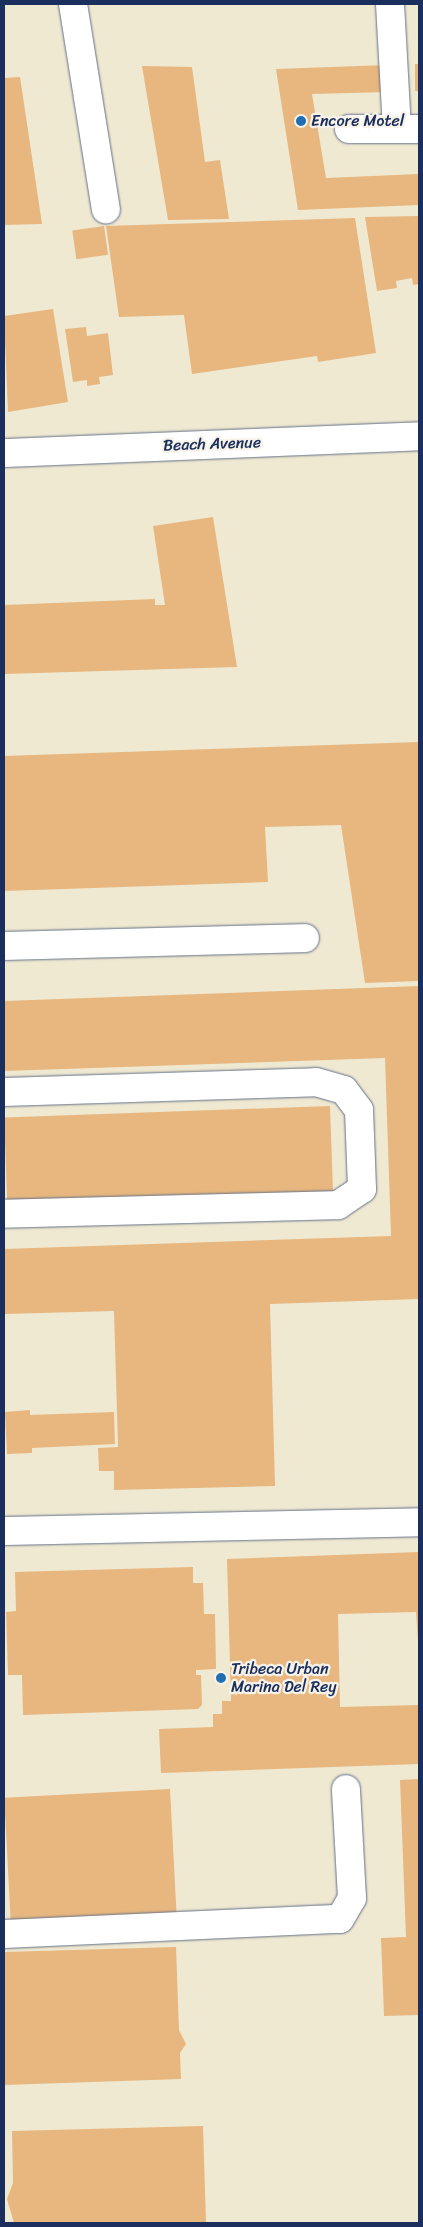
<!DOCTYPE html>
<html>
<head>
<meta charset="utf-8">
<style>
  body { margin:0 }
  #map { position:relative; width:423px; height:2227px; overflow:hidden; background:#efe9d2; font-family:Sriracha,sans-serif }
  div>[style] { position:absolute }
  .building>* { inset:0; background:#e7b77f; transform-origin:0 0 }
  .roads { filter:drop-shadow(0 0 1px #657087) drop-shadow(0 0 1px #657087) }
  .minor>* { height:28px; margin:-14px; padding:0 14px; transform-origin:14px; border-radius:14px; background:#fff }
  .dots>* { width:14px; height:14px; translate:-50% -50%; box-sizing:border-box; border:2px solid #f7f3e8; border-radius:50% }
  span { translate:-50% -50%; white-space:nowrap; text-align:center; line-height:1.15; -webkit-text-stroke:4.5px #f7f3e8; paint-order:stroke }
  .poi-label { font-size:16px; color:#1b2f5e }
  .left { translate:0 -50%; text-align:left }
  .street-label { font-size:16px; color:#1b2f5e }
  .frame { position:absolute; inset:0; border:5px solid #1b2f5e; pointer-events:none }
</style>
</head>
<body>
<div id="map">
  <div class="building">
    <div style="left:415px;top:64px;width:4px;height:27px"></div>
    <div style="clip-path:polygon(387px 65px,388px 92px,312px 94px,326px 178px,419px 174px,419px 205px,298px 210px,276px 69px)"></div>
    <div style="clip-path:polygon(142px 66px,192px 67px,205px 162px,220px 160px,229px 219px,168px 220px)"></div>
    <div style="clip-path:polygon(20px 77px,42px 224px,4px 225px,4px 78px)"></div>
    <div style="clip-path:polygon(419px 216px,419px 284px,413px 285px,412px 278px,396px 281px,397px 288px,377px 291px,365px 217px)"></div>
    <div style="clip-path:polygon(355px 218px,376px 353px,318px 362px,317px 356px,192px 374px,184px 315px,119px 317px,106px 226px)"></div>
    <div style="left:104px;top:226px;width:29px;height:32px;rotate:82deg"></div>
    <div style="clip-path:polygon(53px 309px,68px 402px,8px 412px,4px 316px)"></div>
    <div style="clip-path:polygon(86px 327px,87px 336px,108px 333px,113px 375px,99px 377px,100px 384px,87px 386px,87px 380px,73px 382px,65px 329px)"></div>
    <div style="clip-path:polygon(213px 517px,237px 667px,4px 674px,4px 605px,155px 599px,155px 605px,165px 605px,153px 526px)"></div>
    <div style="clip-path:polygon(419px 742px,419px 981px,365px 983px,341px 825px,265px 827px,268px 882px,4px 891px,4px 756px)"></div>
    <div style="clip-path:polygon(419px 986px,419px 1299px,270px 1304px,275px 1486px,114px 1490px,114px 1471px,99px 1471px,98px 1448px,118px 1447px,114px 1311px,4px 1314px,4px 1249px,391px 1236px,385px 1058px,4px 1071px,4px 1001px)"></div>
    <div style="left:330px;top:1106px;width:86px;height:326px;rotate:88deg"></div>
    <div style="clip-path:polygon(30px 1410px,30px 1415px,114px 1412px,115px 1444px,32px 1448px,32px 1453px,7px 1454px,5px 1412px)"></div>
    <div style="clip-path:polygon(419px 1552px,419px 1656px,416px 1612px,338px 1614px,340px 1707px,419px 1705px,419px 1764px,161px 1773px,159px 1729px,213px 1727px,213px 1714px,222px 1714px,222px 1701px,231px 1701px,227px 1559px)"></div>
    <div style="clip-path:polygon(193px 1567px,193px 1583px,203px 1583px,204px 1614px,215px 1614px,216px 1669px,196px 1670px,196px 1675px,201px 1675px,202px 1705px,198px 1709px,23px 1715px,22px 1675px,8px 1675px,6px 1612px,16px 1611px,15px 1572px)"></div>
    <div style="clip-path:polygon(419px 1779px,419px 2015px,384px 2016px,381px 1938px,406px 1937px,400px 1780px)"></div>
    <div style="left:170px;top:1789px;width:127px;height:166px;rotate:87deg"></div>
    <div style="clip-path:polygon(176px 1947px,179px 2030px,186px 2044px,180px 2053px,181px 2079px,4px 2085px,4px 1952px)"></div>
    <div style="clip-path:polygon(203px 2126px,206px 2223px,14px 2223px,7px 2199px,13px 2183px,12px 2131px)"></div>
  </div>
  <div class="roads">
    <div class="minor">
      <div style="left:73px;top:4px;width:208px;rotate:80.9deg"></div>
      <div style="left:349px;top:129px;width:48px"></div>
      <div style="left:397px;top:129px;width:125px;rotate:-93.2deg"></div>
      <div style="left:397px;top:129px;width:22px"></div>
      <div style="left:4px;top:453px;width:415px;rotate:-2.3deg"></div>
      <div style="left:4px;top:946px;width:301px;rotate:-1.5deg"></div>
      <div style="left:4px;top:1092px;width:312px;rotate:-1.8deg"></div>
      <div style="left:316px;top:1082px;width:29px;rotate:16deg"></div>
      <div style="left:344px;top:1090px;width:25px;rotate:53deg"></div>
      <div style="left:359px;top:1110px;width:79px;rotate:87.8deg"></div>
      <div style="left:362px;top:1189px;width:29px;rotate:146deg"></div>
      <div style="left:338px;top:1205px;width:334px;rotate:178.5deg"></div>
      <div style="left:4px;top:1531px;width:415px;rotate:-1.2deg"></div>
      <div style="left:4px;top:1934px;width:336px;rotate:-2.6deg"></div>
      <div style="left:340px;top:1919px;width:24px;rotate:-60deg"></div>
      <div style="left:352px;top:1898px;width:109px;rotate:-93.2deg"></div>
    </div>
  </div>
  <div class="dots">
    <div style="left:301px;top:121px;background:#1f6fb2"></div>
    <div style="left:221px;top:1678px;background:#1f6fb2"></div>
  </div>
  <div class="poi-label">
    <span class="left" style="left:311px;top:121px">Encore Motel</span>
    <span class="left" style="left:231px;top:1678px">Tribeca Urban<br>Marina Del Rey</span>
  </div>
  <div class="street-label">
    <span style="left:212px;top:444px;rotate:-2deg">Beach Avenue</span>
  </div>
  <div class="frame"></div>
</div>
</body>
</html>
